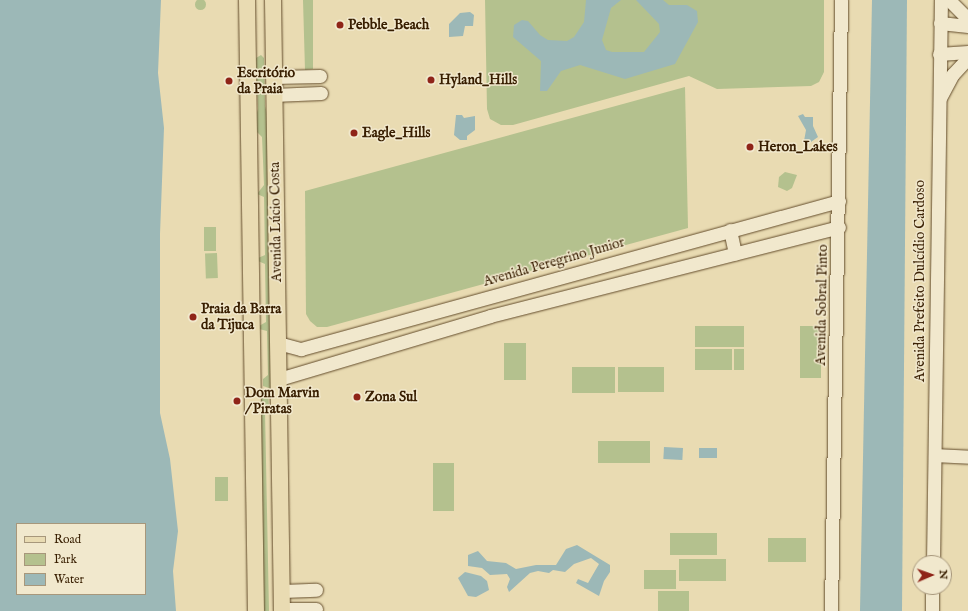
<!DOCTYPE html>
<html>
<head>
<meta charset="utf-8">
<style>
  body { margin:0 }
  #map { position:relative; width:968px; height:611px; overflow:hidden; background:#e9dbb2; font-family:"IM FELL English",serif }
  div>[style] { position:absolute }
  .green>* { inset:0; background:#b4c18e; transform-origin:0 0 }
  .round { border-radius:50% }
  .water>* { inset:0; background:#9cb8b7; transform-origin:0 0 }
  .roads { filter:drop-shadow(0 0 1px #644d2c) drop-shadow(0 0 1px #644d2c) }
  .minor>* { height:13px; margin:-6.5px; padding:0 6.5px; transform-origin:6.5px; border-radius:6.5px; background:#f1e8cd }
  .major>* { height:16px; margin:-8px; padding:0 8px; transform-origin:8px; border-radius:8px; background:#e9dbb2 }
  .dots>* { width:11px; height:11px; translate:-50% -50%; box-sizing:border-box; border:2px solid #f1e8cd; border-radius:50% }
  span { translate:-50% -50%; white-space:nowrap; text-align:center; line-height:1.15; -webkit-text-stroke:3px #f1e8cd; paint-order:stroke }
  .poi-label { font-size:14px; color:#381e00; font-weight:700 }
  .left { translate:0 -50%; text-align:left }
  .street-label { font-size:14px; color:#381e00 }
  .legend { position:absolute; left:16px; top:523px; width:130px; height:72px; box-sizing:border-box; background:#f1e8cd; border:1px solid #a7977b; margin:0; padding:5px 7px; list-style:none; font-size:12px; color:#381e00 }
  .legend li { display:flex; align-items:center; gap:8px; height:20px }
  .legend b { width:20px; border:1px solid #a7977b }
  .north { position:absolute; left:912px; top:555px; width:40px; height:40px; box-sizing:border-box; background:#f1e8cd; border:1px solid #a7977b; border-radius:50%; rotate:88deg; font-size:11px; font-weight:700; line-height:16px; text-align:center; color:#381e00 }
  .north::after { content:''; display:block; margin:auto; width:14px; height:18px; background:#8f2418; clip-path:polygon(50% 0,100% 100%,50% 72%,0 100%) }
</style>
</head>
<body>
<div id="map">
  <div class="green">
    <div class="round" style="left:194.5px;top:-1.5px;width:11px;height:11px"></div>
    <div style="clip-path:polygon(303px 0,313px 0,313px 69px,305px 70px)"></div>
    <div style="clip-path:polygon(485px 0,824px 0,824px 72px,819px 82px,811px 86px,717px 89px,689px 76px,513px 125px,501px 125px,490px 119px,487px 109px)"></div>
    <div style="clip-path:polygon(261px 55px,264px 58px,265px 106px,269px 120px,273px 387px,269px 388px,263px 386px,263px 379px,268px 375px,267px 331px,259px 329px,259px 326px,266px 322px,265px 264px,258px 261px,258px 258px,265px 255px,264px 197px,257px 194px,264px 185px,262px 137px,256px 131px,254px 122px,258px 109px,256px 58px)"></div>
    <div style="clip-path:polygon(685px 87px,688px 228px,327px 327px,317px 327px,310px 321px,306px 314px,305px 191px)"></div>
    <div style="clip-path:polygon(785px 172px,797px 175px,792px 188px,787px 191px,778px 187px,779px 177px)"></div>
    <div style="left:204px;top:227px;width:12px;height:24px"></div>
    <div style="left:217px;top:253px;width:25px;height:12px;rotate:88deg"></div>
    <div style="left:695px;top:326px;width:49px;height:21px"></div>
    <div style="left:800px;top:326px;width:21px;height:52px"></div>
    <div style="left:504px;top:343px;width:22px;height:37px"></div>
    <div style="left:695px;top:349px;width:37px;height:21px"></div>
    <div style="left:734px;top:349px;width:10px;height:21px"></div>
    <div style="left:572px;top:367px;width:43px;height:26px"></div>
    <div style="left:618px;top:367px;width:46px;height:25px"></div>
    <div style="clip-path:polygon(268px 394px,269px 407px,265px 411px,269px 611px,262px 611px,258px 395px)"></div>
    <div style="left:598px;top:441px;width:52px;height:22px"></div>
    <div style="left:433px;top:463px;width:21px;height:48px"></div>
    <div style="left:215px;top:477px;width:13px;height:24px"></div>
    <div style="left:670px;top:533px;width:47px;height:22px"></div>
    <div style="left:768px;top:538px;width:38px;height:24px"></div>
    <div style="left:679px;top:559px;width:47px;height:22px"></div>
    <div style="left:644px;top:570px;width:32px;height:19px"></div>
    <div style="left:658px;top:591px;width:31px;height:20px"></div>
  </div>
  <div class="water">
    <div style="clip-path:polygon(evenodd,0 0,161px 0,158px 73px,164px 128px,160px 234px,160px 413px,170px 459px,178px 531px,173px 571px,176px 611px,0 611px,0 0,17px 524px,145px 524px,145px 594px,17px 594px,17px 524px)"></div>
    <div style="clip-path:polygon(586px 0,621px 0,611px 8px,602px 40px,606px 50px,612px 52px,644px 52px,660px 32px,659px 24px,636px 0,663px 0,669px 5px,687px 5px,697px 11px,698px 22px,675px 64px,625px 79px,580px 65px,561px 71px,547px 91px,540px 91px,541px 61px,513px 37px,514px 25px,522px 20px,528px 21px,540px 35px,548px 40px,567px 41px,574px 37px,584px 22px)"></div>
    <div style="clip-path:polygon(872px 0,907px 0,902px 611px,860px 611px)"></div>
    <div style="clip-path:polygon(470px 12px,474px 15px,473px 26px,465px 26px,463px 36px,449px 37px,449px 24px,460px 13px)"></div>
    <div style="clip-path:polygon(803px 114px,805px 117px,813px 117px,813px 126px,818px 137px,808px 144px,804px 141px,806px 130px,798px 116px)"></div>
    <div style="clip-path:polygon(456px 115px,462px 115px,464px 118px,475px 116px,475px 130px,467px 136px,467px 140px,460px 140px,454px 135px)"></div>
    <div style="left:664px;top:447px;width:19px;height:12px;rotate:3deg"></div>
    <div style="left:699px;top:448px;width:18px;height:10px"></div>
    <div style="clip-path:polygon(577px 545px,610px 565px,610px 572px,604px 581px,599px 596px,576px 583px,578px 579px,588px 583px,599px 564px,591px 558px,574px 564px,565px 572px,553px 570px,549px 573px,538px 571px,530px 573px,509px 592px,507px 587px,510px 579px,507px 574px,490px 575px,482px 568px,468px 566px,468px 555px,478px 551px,487px 561px,506px 563px,516px 569px,536px 565px,556px 565px,566px 549px)"></div>
    <div style="clip-path:polygon(465px 572px,481px 576px,487px 581px,489px 590px,476px 597px,468px 596px,458px 578px)"></div>
  </div>
  <div class="roads">
    <div class="minor">
      <div style="left:949px;top:0;width:27px;rotate:45deg"></div>
      <div style="left:940px;top:23px;width:28px;rotate:6deg"></div>
      <div style="left:939px;top:54px;width:29px;rotate:-4deg"></div>
      <div style="left:273px;top:77px;width:47px;rotate:-1.2deg"></div>
      <div style="left:273px;top:95px;width:48px;rotate:-2.4deg"></div>
      <div style="left:940px;top:98px;width:27px;rotate:-62deg"></div>
      <div style="left:953px;top:74px;width:22px;rotate:-47deg"></div>
      <div style="left:730px;top:230px;width:24px;rotate:78deg"></div>
      <div style="left:278px;top:343px;width:24px;rotate:15deg"></div>
      <div style="left:301px;top:349px;width:558px;rotate:-15.38deg"></div>
      <div style="left:279px;top:379px;width:220px;rotate:-16.6deg"></div>
      <div style="left:490px;top:316px;width:360px;rotate:-14.3deg"></div>
      <div style="left:935px;top:455px;width:33px;rotate:3deg"></div>
      <div style="left:933px;top:563px;width:563px;rotate:-89.19deg"></div>
      <div style="left:282px;top:591px;width:34px;rotate:-2deg"></div>
      <div style="left:282px;top:609px;width:34px"></div>
      <div style="left:831px;top:611px;width:611px;rotate:-89.06deg"></div>
      <div style="left:932px;top:611px;width:24px;rotate:-90deg"></div>
    </div>
    <div class="major">
      <div style="left:247px;top:0;width:611px;rotate:89.16deg"></div>
      <div style="left:273px;top:0;width:611px;rotate:89.16deg"></div>
    </div>
  </div>
  <div class="dots">
    <div style="left:340px;top:25px;background:#8f2418"></div>
    <div style="left:431px;top:80px;background:#8f2418"></div>
    <div style="left:229px;top:81px;background:#8f2418"></div>
    <div style="left:354px;top:133px;background:#8f2418"></div>
    <div style="left:750px;top:147px;background:#8f2418"></div>
    <div style="left:193px;top:317px;background:#8f2418"></div>
    <div style="left:357px;top:397px;background:#8f2418"></div>
    <div style="left:237px;top:401px;background:#8f2418"></div>
  </div>
  <div class="poi-label">
    <span class="left" style="left:348px;top:25px">Pebble_Beach</span>
    <span class="left" style="left:237px;top:81px">Escritório<br>da Praia</span>
    <span class="left" style="left:439px;top:80px">Hyland_Hills</span>
    <span class="left" style="left:362px;top:133px">Eagle_Hills</span>
    <span class="left" style="left:758px;top:147px">Heron_Lakes</span>
    <span class="left" style="left:201px;top:317px">Praia da Barra<br>da Tijuca</span>
    <span class="left" style="left:245px;top:401px">Dom Marvin<br>/ Piratas</span>
    <span class="left" style="left:365px;top:397px">Zona Sul</span>
  </div>
  <div class="street-label">
    <span style="left:276px;top:222px;rotate:-91deg">Avenida Lúcio Costa</span>
    <span style="left:554px;top:262px;rotate:-16deg">Avenida Peregrino Junior</span>
    <span style="left:920px;top:281px;rotate:-90deg">Avenida Prefeito Dulcídio Cardoso</span>
    <span style="left:822px;top:305px;rotate:-89deg">Avenida Sobral Pinto</span>
  </div>
  <ul class="legend">
  <li><b style="height:5px;background:#e9dbb2"></b>Road</li>
  <li><b style="height:11px;background:#b4c18e"></b>Park</li>
  <li><b style="height:11px;background:#9cb8b7"></b>Water</li>
  </ul>
  <div class="north">N</div>
</div>
</body>
</html>
